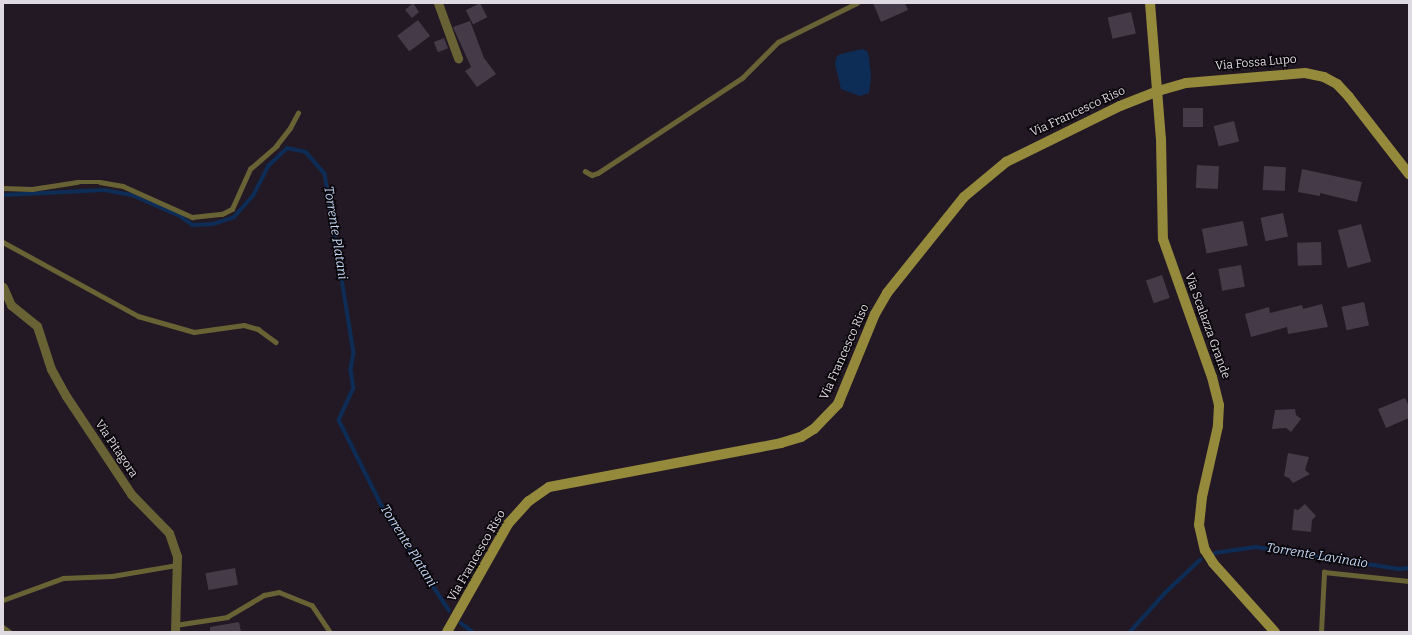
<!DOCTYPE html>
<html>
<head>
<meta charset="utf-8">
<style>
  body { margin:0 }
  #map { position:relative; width:1412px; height:635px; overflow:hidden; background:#221925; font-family:Bitter,serif }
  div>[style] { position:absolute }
  .water>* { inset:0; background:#0d2d57 }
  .stream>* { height:3.5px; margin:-1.75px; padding:0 1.75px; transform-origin:1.75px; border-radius:1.75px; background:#0d2d57 }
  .building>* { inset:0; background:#443a48; transform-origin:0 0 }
  .lane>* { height:4.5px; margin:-2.25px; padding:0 2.25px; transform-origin:2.25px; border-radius:2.25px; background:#696234 }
  .street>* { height:9px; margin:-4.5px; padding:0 4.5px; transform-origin:4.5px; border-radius:4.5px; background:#696234 }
  .secondary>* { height:10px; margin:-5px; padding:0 5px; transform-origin:5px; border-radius:5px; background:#95893c }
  span { translate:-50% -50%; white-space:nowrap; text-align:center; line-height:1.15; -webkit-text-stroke:3px #09060a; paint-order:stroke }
  .street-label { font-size:12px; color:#dfd9e1 }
  .water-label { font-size:13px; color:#c3d7f4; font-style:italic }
  .frame { position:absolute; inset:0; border:4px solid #dfd9e1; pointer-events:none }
</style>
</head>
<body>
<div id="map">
  <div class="water">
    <div style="clip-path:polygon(862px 49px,867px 51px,869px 57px,871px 77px,869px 93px,860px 96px,841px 89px,835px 64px,837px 56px,841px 54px)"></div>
  </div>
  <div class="stream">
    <div style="left:3px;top:195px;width:101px;rotate:-2.8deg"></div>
    <div style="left:104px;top:190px;width:28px;rotate:10deg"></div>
    <div style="left:132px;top:195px;width:52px;rotate:23.6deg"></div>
    <div style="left:180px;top:216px;width:16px;rotate:35deg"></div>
    <div style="left:193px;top:225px;width:20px;rotate:-3deg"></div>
    <div style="left:213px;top:224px;width:22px;rotate:-18deg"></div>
    <div style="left:234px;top:217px;width:28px;rotate:-48deg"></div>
    <div style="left:253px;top:196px;width:34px;rotate:-63deg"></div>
    <div style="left:268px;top:166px;width:26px;rotate:-43deg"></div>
    <div style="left:287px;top:148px;width:19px;rotate:12deg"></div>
    <div style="left:306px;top:152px;width:29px;rotate:49deg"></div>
    <div style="left:325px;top:174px;width:181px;rotate:80.8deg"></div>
    <div style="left:354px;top:353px;width:17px;rotate:100deg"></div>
    <div style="left:351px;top:370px;width:18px;rotate:81deg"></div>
    <div style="left:354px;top:388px;width:35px;rotate:115deg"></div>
    <div style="left:339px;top:420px;width:107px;rotate:63.4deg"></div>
    <div style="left:387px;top:516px;width:113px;rotate:56.6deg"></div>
    <div style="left:1215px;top:553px;width:41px;rotate:-8.3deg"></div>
    <div style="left:1256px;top:547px;width:145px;rotate:8.7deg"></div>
    <div style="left:1399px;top:569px;width:10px;rotate:-6deg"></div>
    <div style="left:461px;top:623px;width:15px;rotate:37deg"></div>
    <div style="left:1130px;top:632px;width:54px;rotate:-48deg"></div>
    <div style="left:1166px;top:592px;width:47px;rotate:-43.3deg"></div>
  </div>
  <div class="building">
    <div style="clip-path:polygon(413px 3px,419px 12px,412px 18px,405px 10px)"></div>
    <div style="left:480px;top:3px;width:16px;height:16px;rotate:63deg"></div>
    <div style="clip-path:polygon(873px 3px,905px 3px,908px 10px,881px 22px)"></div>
    <div style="left:1131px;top:12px;width:22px;height:24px;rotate:77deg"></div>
    <div style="left:418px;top:20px;width:20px;height:26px;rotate:53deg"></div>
    <div style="clip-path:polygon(470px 21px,484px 58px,496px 74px,477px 87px,465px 71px,471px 67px,453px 27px)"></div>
    <div style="left:444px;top:38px;width:11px;height:11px;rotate:68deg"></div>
    <div style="left:1183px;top:108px;width:20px;height:19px"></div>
    <div style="left:1234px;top:121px;width:21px;height:21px;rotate:76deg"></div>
    <div style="left:1197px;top:165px;width:22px;height:23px;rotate:3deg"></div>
    <div style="left:1264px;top:166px;width:22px;height:24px;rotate:3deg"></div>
    <div style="clip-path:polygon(1302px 169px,1362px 182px,1357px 202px,1320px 193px,1320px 196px,1298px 192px)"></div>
    <div style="left:1283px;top:213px;width:24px;height:23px;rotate:78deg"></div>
    <div style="left:1243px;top:221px;width:25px;height:42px;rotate:79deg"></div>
    <div style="left:1361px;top:224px;width:39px;height:24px;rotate:75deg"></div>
    <div style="left:1321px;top:242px;width:23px;height:24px;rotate:88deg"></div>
    <div style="left:1241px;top:265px;width:22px;height:23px;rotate:80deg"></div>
    <div style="left:1162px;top:275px;width:24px;height:17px;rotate:71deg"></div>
    <div style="left:1364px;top:302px;width:24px;height:23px;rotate:78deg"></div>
    <div style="clip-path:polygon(1322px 304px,1328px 327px,1288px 334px,1287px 327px,1251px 337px,1245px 314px,1269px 307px,1270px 313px,1302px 305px,1303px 309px)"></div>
    <div style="clip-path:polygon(1405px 398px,1409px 406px,1409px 418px,1386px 428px,1378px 409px)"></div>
    <div style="clip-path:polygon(1295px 409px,1296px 415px,1301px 419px,1291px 432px,1286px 428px,1272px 429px,1275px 410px)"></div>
    <div style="clip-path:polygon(1288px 453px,1309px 457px,1305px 470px,1310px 474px,1293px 483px,1289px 478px,1284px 476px)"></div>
    <div style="clip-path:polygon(1305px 504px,1316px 516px,1312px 520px,1311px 532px,1292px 530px,1294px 509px,1298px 510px)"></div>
    <div style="left:235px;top:568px;width:17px;height:30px;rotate:80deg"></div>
    <div style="clip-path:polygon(239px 622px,241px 632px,210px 632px,210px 627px)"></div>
  </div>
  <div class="lane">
    <div style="left:585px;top:171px;width:8px;rotate:30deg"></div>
    <div style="left:592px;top:175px;width:6px;rotate:-18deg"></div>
    <div style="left:598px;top:173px;width:173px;rotate:-33.4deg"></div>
    <div style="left:742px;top:78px;width:51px;rotate:-45deg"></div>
    <div style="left:778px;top:42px;width:88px;rotate:-26.3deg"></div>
    <div style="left:3px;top:188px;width:29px;rotate:2deg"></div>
    <div style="left:32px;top:189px;width:46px;rotate:-8.8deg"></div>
    <div style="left:77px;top:182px;width:23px"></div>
    <div style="left:100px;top:182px;width:23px;rotate:10deg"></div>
    <div style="left:123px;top:186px;width:76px;rotate:24.2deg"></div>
    <div style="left:192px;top:217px;width:30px;rotate:-6deg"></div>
    <div style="left:222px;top:214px;width:11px;rotate:-27deg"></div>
    <div style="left:232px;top:209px;width:44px;rotate:-65.8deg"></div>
    <div style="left:250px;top:169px;width:35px;rotate:-41deg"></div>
    <div style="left:276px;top:146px;width:23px;rotate:-52deg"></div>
    <div style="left:290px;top:128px;width:17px;rotate:-62deg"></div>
    <div style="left:3px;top:242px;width:154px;rotate:28.7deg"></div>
    <div style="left:138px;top:316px;width:58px;rotate:15.9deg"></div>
    <div style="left:194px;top:332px;width:50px;rotate:-8deg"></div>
    <div style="left:244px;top:325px;width:15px;rotate:16deg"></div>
    <div style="left:258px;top:329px;width:22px;rotate:36deg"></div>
    <div style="left:3px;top:600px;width:64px;rotate:-20.1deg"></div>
    <div style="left:63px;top:578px;width:49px;rotate:-2.3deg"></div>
    <div style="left:112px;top:576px;width:66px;rotate:-9.6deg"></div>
    <div style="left:175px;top:625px;width:53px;rotate:-8.7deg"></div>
    <div style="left:227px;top:617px;width:43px;rotate:-30.7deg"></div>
    <div style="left:264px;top:595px;width:15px;rotate:-11deg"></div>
    <div style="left:279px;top:592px;width:35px;rotate:22deg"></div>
    <div style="left:312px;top:605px;width:32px;rotate:56deg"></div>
    <div style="left:3px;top:627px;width:9px;rotate:36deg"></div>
    <div style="left:1321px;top:632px;width:60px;rotate:-87.1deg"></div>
    <div style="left:1324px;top:572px;width:85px;rotate:6deg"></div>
  </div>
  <div class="street">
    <div style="left:438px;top:3px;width:59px;rotate:70deg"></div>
    <div style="left:3px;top:287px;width:20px;rotate:66deg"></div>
    <div style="left:11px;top:305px;width:33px;rotate:39deg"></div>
    <div style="left:37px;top:326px;width:45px;rotate:72deg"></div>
    <div style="left:51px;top:369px;width:31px;rotate:61deg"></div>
    <div style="left:66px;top:396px;width:118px;rotate:56.4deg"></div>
    <div style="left:131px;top:494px;width:54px;rotate:45.7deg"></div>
    <div style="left:169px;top:533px;width:24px;rotate:71deg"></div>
    <div style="left:177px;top:556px;width:76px;rotate:91.5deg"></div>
  </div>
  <div class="secondary">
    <div style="left:1150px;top:3px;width:136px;rotate:85.4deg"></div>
    <div style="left:1161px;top:139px;width:100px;rotate:88.9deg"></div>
    <div style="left:1163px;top:239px;width:146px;rotate:70.5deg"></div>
    <div style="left:1212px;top:377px;width:29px;rotate:76deg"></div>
    <div style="left:1219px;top:405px;width:21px;rotate:93deg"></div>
    <div style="left:1218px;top:426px;width:73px;rotate:102.7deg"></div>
    <div style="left:1202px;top:497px;width:28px;rotate:96deg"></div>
    <div style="left:1199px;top:525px;width:26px;rotate:77deg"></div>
    <div style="left:1205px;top:550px;width:15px;rotate:58deg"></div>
    <div style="left:1213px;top:563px;width:93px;rotate:48.1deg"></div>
    <div style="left:447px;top:632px;width:124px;rotate:-60.5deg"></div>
    <div style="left:508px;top:524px;width:31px;rotate:-48deg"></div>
    <div style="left:529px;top:501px;width:24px;rotate:-35deg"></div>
    <div style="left:549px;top:487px;width:236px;rotate:-10.7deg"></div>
    <div style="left:781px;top:443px;width:21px;rotate:-17deg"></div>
    <div style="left:801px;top:437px;width:15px;rotate:-32deg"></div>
    <div style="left:814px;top:429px;width:35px;rotate:-46deg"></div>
    <div style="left:838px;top:404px;width:97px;rotate:-67.7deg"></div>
    <div style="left:875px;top:314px;width:24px;rotate:-60deg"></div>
    <div style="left:887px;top:293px;width:123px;rotate:-51.3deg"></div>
    <div style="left:964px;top:197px;width:55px;rotate:-39.8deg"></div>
    <div style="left:1006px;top:162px;width:127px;rotate:-26.2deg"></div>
    <div style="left:1120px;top:106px;width:41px;rotate:-21.5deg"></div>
    <div style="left:1158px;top:91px;width:29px;rotate:-16deg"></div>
    <div style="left:1186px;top:83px;width:119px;rotate:-4.8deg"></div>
    <div style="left:1305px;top:73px;width:19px;rotate:12deg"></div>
    <div style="left:1324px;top:77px;width:15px;rotate:28deg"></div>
    <div style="left:1337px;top:84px;width:18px;rotate:47deg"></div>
    <div style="left:1349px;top:97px;width:98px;rotate:52.1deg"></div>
  </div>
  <div class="street-label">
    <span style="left:1256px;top:63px;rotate:-5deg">Via Fossa Lupo</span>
    <span style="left:1078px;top:112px;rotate:-25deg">Via Francesco Riso</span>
    <span style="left:1207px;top:326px;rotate:70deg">Via Scalazza Grande</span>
    <span style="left:845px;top:352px;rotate:-66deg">Via Francesco Riso</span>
    <span style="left:116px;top:449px;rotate:56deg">Via Pitagora</span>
    <span style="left:477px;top:556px;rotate:-60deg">Via Francesco Riso</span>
  </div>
  <div class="water-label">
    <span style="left:335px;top:233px;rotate:81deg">Torrente Platani</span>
    <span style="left:408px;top:546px;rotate:58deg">Torrente Platani</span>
    <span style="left:1317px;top:556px;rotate:9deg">Torrente Lavinaio</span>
  </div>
  <div class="frame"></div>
</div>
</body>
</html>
